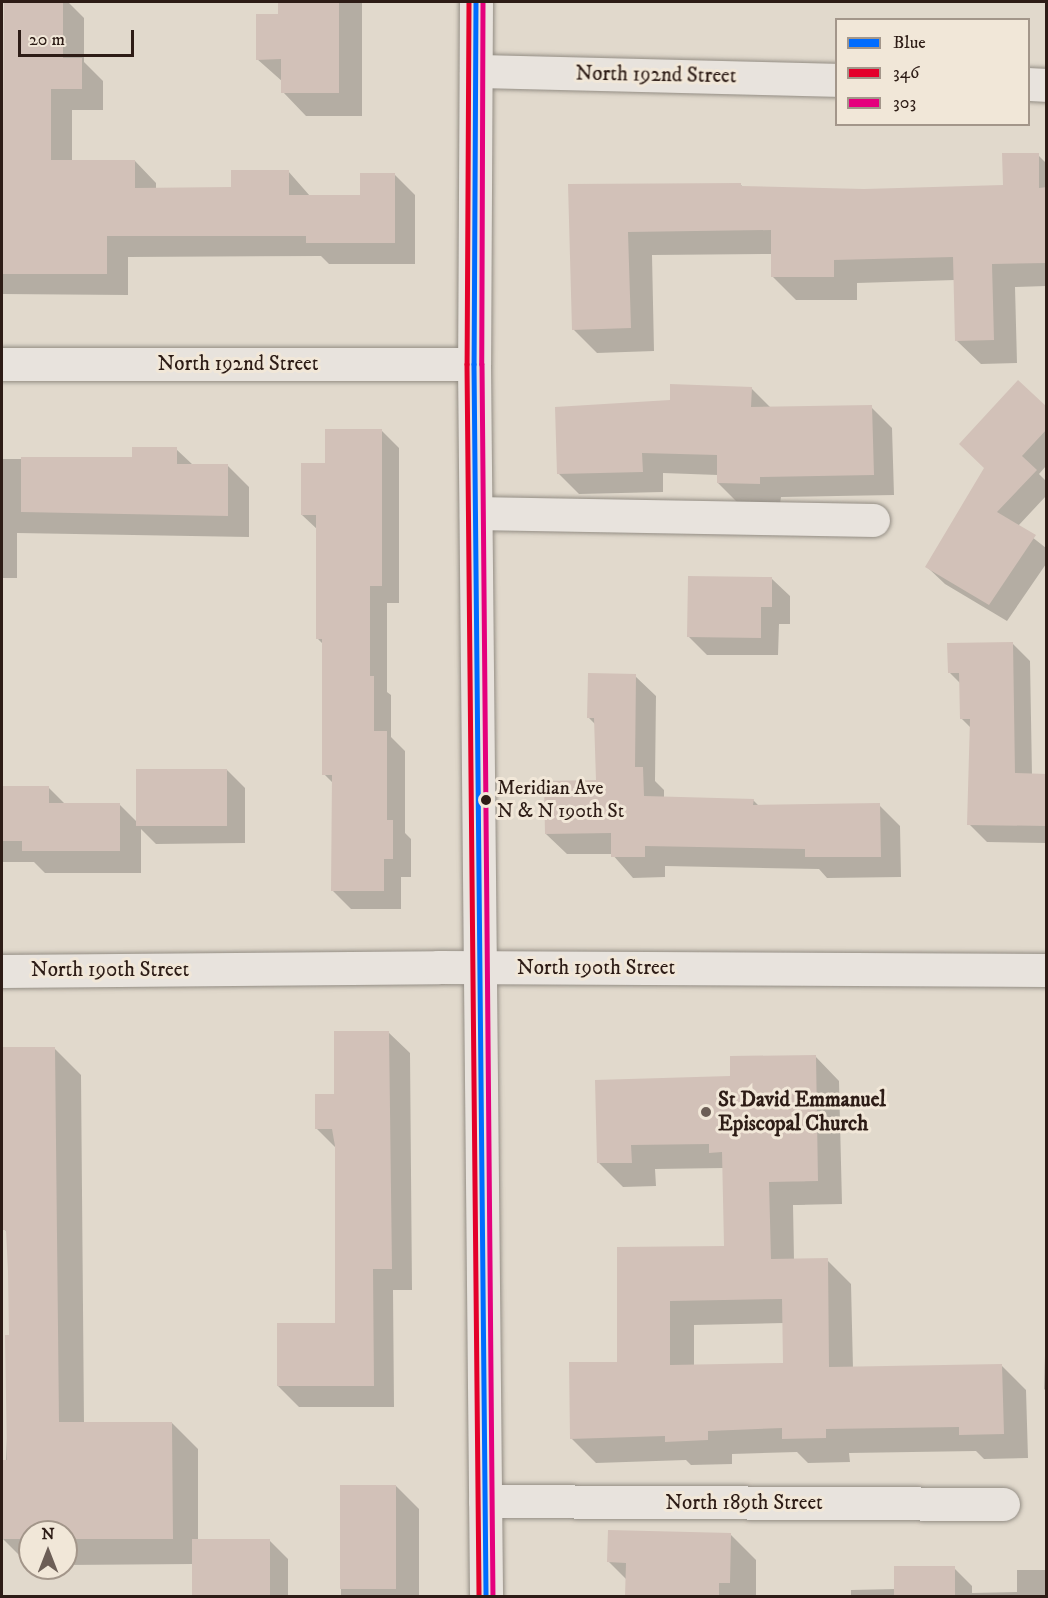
<!DOCTYPE html>
<html>
<head>
<meta charset="utf-8">
<style>
  body { margin:0 }
  #map { position:relative; width:1048px; height:1598px; overflow:hidden; background:#e1d9cc; font-family:"IM FELL DW Pica",serif }
  div>[style] { position:absolute }
  .shadow>* { inset:0; background:#0003 }
  .building>* { inset:0; background:#d2c1b8; transform-origin:0 0 }
  .roads { filter:drop-shadow(0 0 2px #938d84) drop-shadow(0 0 2px #938d84) }
  .minor>* { height:33px; margin:-16.5px; padding:0 16.5px; transform-origin:16.5px; border-radius:16.5px; background:#e8e3dd }
  .bus-1>* { height:4.5px; margin:-2.25px; padding:0 2.25px; transform-origin:2.25px; border-radius:2.25px; background:#006cff }
  .bus-2>* { height:4.5px; margin:-2.25px; padding:0 2.25px; transform-origin:2.25px; border-radius:2.25px; background:#e4002b }
  .bus-3>* { height:4.5px; margin:-2.25px; padding:0 2.25px; transform-origin:2.25px; border-radius:2.25px; background:#e5007d }
  .dots>* { width:16px; height:16px; translate:-50% -50%; box-sizing:border-box; border:3px solid #f1e7d8; border-radius:50% }
  span { translate:-50% -50%; white-space:nowrap; text-align:center; line-height:1.15; -webkit-text-stroke:6px #f1e7d8; paint-order:stroke }
  .bus-label { font-size:20px; color:#2d1c16 }
  .left { translate:0 -50%; text-align:left }
  .street-label { font-size:21px; color:#2d1c16 }
  .poi-label { font-size:21px; color:#2d1c16; font-weight:700 }
  .frame { position:absolute; inset:0; border:3px solid #2d1c16; pointer-events:none }
  .legend { position:absolute; left:835px; top:18px; width:195px; height:108px; box-sizing:border-box; background:#f1e7d8; border:2px solid #a3968a; margin:0; padding:8px 10px; list-style:none; font-size:18px; color:#2d1c16 }
  .legend li { display:flex; align-items:center; gap:12px; height:30px }
  .legend b { width:30px; border:2px solid #a3968a }
  .north { position:absolute; left:18px; top:1520px; width:60px; height:60px; box-sizing:border-box; background:#f1e7d8; border:2px solid #a3968a; border-radius:50%; rotate:0deg; font-size:16px; font-weight:700; line-height:24px; text-align:center; color:#2d1c16 }
  .north::after { content:''; display:block; margin:auto; width:21px; height:27px; background:#6c5e56; clip-path:polygon(50% 0,100% 100%,50% 72%,0 100%) }
  .scale { position:absolute; left:18px; top:30px; width:116px; height:27px; box-sizing:border-box; border:3px solid #2d1c16; border-top:0; padding-left:8px; font-size:18px; line-height:21px; white-space:nowrap; color:#2d1c16; -webkit-text-stroke:4px #f1e7d8; paint-order:stroke }
</style>
</head>
<body>
<div id="map">
  <div class="shadow">
    <div style="clip-path:polygon(6px 2px,68px 2px,84px 18px,84px 62px,103px 81px,103px 110px,72px 110px,72px 161px,135px 161px,156px 183px,156px 189px,232px 188px,288px 171px,310px 196px,361px 196px,394px 174px,415px 195px,415px 264px,329px 264px,321px 256px,128px 257px,128px 295px,2px 294px)"></div>
    <div style="clip-path:polygon(279px 2px,362px 2px,362px 116px,306px 116px,283px 92px,283px 82px,257px 59px,279px 15px)"></div>
    <div style="clip-path:polygon(1038px 155px,1046px 163px,1046px 286px,1015px 287px,1017px 363px,981px 364px,957px 341px,955px 280px,857px 283px,857px 300px,796px 300px,772px 276px,772px 254px,652px 255px,654px 351px,597px 353px,573px 329px,570px 185px,741px 185px,744px 188px,864px 190px,1004px 186px)"></div>
    <div style="clip-path:polygon(751px 388px,771px 408px,871px 407px,892px 428px,894px 495px,781px 497px,780px 504px,739px 504px,718px 483px,718px 475px,663px 473px,663px 492px,579px 494px,558px 473px,671px 401px)"></div>
    <div style="clip-path:polygon(1046px 409px,1046px 466px,1039px 474px,1046px 481px,1046px 496px,1018px 526px,1046px 548px,1046px 564px,1007px 621px,945px 584px,927px 567px,986px 469px)"></div>
    <div style="clip-path:polygon(381px 430px,399px 448px,399px 603px,387px 603px,387px 692px,391px 695px,391px 737px,405px 751px,405px 833px,411px 839px,411px 877px,401px 877px,401px 909px,351px 909px,333px 891px,334px 784px,324px 774px,324px 645px,318px 639px,318px 530px,302px 515px,326px 465px)"></div>
    <div style="clip-path:polygon(176px 449px,193px 465px,227px 465px,249px 487px,249px 537px,17px 533px,17px 578px,2px 578px,2px 459px,133px 459px)"></div>
    <div style="clip-path:polygon(772px 579px,790px 596px,790px 624px,779px 624px,778px 655px,707px 655px,689px 637px)"></div>
    <div style="clip-path:polygon(1012px 643px,1030px 661px,1032px 775px,1046px 776px,1046px 843px,987px 842px,969px 824px,971px 728px,961px 718px,961px 684px,950px 673px)"></div>
    <div style="clip-path:polygon(635px 676px,656px 696px,655px 781px,664px 790px,664px 798px,753px 800px,759px 806px,879px 805px,900px 826px,901px 877px,827px 878px,819px 869px,665px 866px,665px 877px,633px 878px,612px 854px,567px 854px,546px 834px,598px 781px,596px 725px,589px 718px)"></div>
    <div style="clip-path:polygon(227px 770px,245px 788px,245px 843px,156px 844px,141px 829px,141px 873px,45px 873px,34px 862px,2px 862px,2px 787px,48px 787px,65px 804px,119px 804px,138px 823px)"></div>
    <div style="clip-path:polygon(388px 1032px,410px 1053px,412px 1290px,393px 1290px,394px 1407px,299px 1407px,278px 1386px,336px 1324px,336px 1148px,317px 1129px,336px 1096px)"></div>
    <div style="clip-path:polygon(54px 1048px,81px 1075px,84px 1423px,172px 1423px,198px 1449px,198px 1541px,270px 1541px,288px 1559px,288px 1596px,194px 1596px,194px 1564px,66px 1565px,66px 1532px,30px 1532px,29px 1565px,3px 1539px,11px 1337px,8px 1233px,4px 1229px)"></div>
    <div style="clip-path:polygon(evenodd,815px 1056px,839px 1081px,842px 1204px,793px 1205px,794px 1260px,827px 1260px,851px 1284px,853px 1369px,1002px 1366px,1026px 1390px,1028px 1458px,984px 1459px,976px 1451px,849px 1453px,850px 1462px,808px 1463px,797px 1452px,732px 1454px,732px 1464px,691px 1465px,686px 1460px,596px 1463px,571px 1438px,618px 1363px,618px 1249px,726px 1248px,724px 1168px,655px 1169px,656px 1186px,623px 1187px,599px 1163px,731px 1078px,815px 1056px,784px 1323px,784px 1364px,694px 1366px,694px 1325px,784px 1323px)"></div>
    <div style="clip-path:polygon(1046px 1321px,1046px 1391px,1044px 1389px)"></div>
    <div style="clip-path:polygon(341px 1486px,396px 1486px,419px 1509px,419px 1596px,341px 1596px)"></div>
    <div style="clip-path:polygon(730px 1534px,756px 1560px,756px 1596px,626px 1596px,627px 1580px,609px 1562px)"></div>
    <div style="clip-path:polygon(954px 1568px,972px 1586px,972px 1593px,1017px 1592px,1017px 1570px,1046px 1570px,1046px 1596px,851px 1596px,851px 1590px,896px 1589px)"></div>
  </div>
  <div class="building">
    <div style="clip-path:polygon(4px 2px,63px 2px,63px 58px,82px 58px,82px 89px,51px 89px,51px 160px,135px 160px,135px 188px,231px 187px,231px 170px,289px 170px,289px 195px,360px 195px,360px 173px,395px 173px,395px 243px,306px 243px,306px 236px,107px 236px,107px 274px,2px 274px)"></div>
    <div style="clip-path:polygon(278px 2px,339px 2px,339px 93px,281px 93px,281px 59px,256px 60px,256px 14px,278px 14px)"></div>
    <div style="clip-path:polygon(1002px 153px,1039px 153px,1039px 188px,1047px 187px,1047px 263px,992px 264px,994px 340px,955px 341px,953px 257px,834px 260px,834px 277px,771px 277px,771px 230px,628px 232px,631px 328px,572px 330px,568px 184px,741px 183px,741px 186px,864px 189px,1003px 185px)"></div>
    <div style="clip-path:polygon(1018px 380px,1047px 407px,1047px 429px,1022px 456px,1037px 470px,997px 512px,1036px 535px,989px 605px,925px 567px,984px 468px,959px 444px)"></div>
    <div style="clip-path:polygon(670px 384px,752px 387px,751px 407px,872px 405px,874px 475px,760px 477px,760px 484px,717px 483px,717px 455px,642px 453px,643px 472px,557px 474px,555px 407px,670px 400px)"></div>
    <div style="clip-path:polygon(325px 429px,382px 429px,382px 586px,370px 586px,370px 676px,374px 676px,374px 731px,387px 731px,387px 820px,393px 820px,393px 859px,384px 859px,384px 891px,331px 891px,332px 775px,322px 775px,322px 639px,316px 639px,316px 515px,301px 515px,301px 463px,325px 463px)"></div>
    <div style="clip-path:polygon(132px 447px,177px 447px,177px 464px,228px 464px,228px 516px,21px 512px,21px 457px,132px 457px)"></div>
    <div style="clip-path:polygon(688px 576px,772px 577px,772px 607px,761px 607px,761px 638px,687px 637px)"></div>
    <div style="clip-path:polygon(1013px 642px,1015px 773px,1047px 774px,1047px 826px,967px 825px,970px 719px,960px 719px,959px 673px,948px 673px,947px 643px)"></div>
    <div style="clip-path:polygon(588px 673px,636px 674px,635px 767px,643px 767px,644px 796px,754px 799px,753px 805px,880px 803px,881px 857px,805px 857px,805px 849px,645px 846px,645px 857px,611px 857px,611px 833px,545px 834px,544px 781px,596px 780px,594px 718px,587px 718px)"></div>
    <div style="left:136px;top:769px;width:91px;height:57px"></div>
    <div style="clip-path:polygon(2px 786px,49px 786px,49px 803px,120px 803px,120px 851px,22px 851px,22px 841px,2px 841px)"></div>
    <div style="clip-path:polygon(334px 1031px,389px 1031px,392px 1269px,373px 1269px,374px 1386px,277px 1386px,277px 1323px,335px 1323px,335px 1146px,332px 1129px,315px 1129px,315px 1094px,334px 1094px)"></div>
    <div style="clip-path:polygon(3px 1047px,55px 1047px,59px 1422px,172px 1422px,173px 1539px,66px 1539px,66px 1532px,30px 1532px,30px 1539px,2px 1539px,2px 1460px,7px 1460px,5px 1335px,9px 1335px,8px 1271px,6px 1230px,3px 1230px)"></div>
    <div style="clip-path:polygon(evenodd,816px 1055px,818px 1181px,769px 1182px,771px 1259px,828px 1258px,829px 1367px,1002px 1364px,1004px 1434px,959px 1435px,959px 1427px,826px 1429px,826px 1438px,782px 1439px,782px 1428px,708px 1431px,708px 1440px,665px 1442px,665px 1436px,570px 1439px,569px 1362px,617px 1362px,617px 1247px,724px 1246px,722px 1152px,709px 1153px,709px 1144px,631px 1145px,632px 1163px,597px 1163px,595px 1080px,730px 1076px,730px 1056px,816px 1055px,782px 1299px,783px 1363px,670px 1365px,670px 1301px,782px 1299px)"></div>
    <div style="left:340px;top:1485px;width:56px;height:104px"></div>
    <div style="clip-path:polygon(608px 1530px,731px 1533px,730px 1583px,719px 1583px,719px 1596px,625px 1596px,626px 1563px,607px 1562px)"></div>
    <div style="left:192px;top:1539px;width:78px;height:57px"></div>
    <div style="left:955px;top:1566px;width:30px;height:61px;rotate:90deg"></div>
  </div>
  <div class="roads">
    <div class="minor">
      <div style="left:476px;top:2px;width:362px;rotate:90.3deg"></div>
      <div style="left:474px;top:364px;width:1232px;rotate:89.44deg"></div>
      <div style="left:476px;top:71px;width:360px;rotate:1.4deg"></div>
      <div style="left:1028px;top:84px;width:18px;rotate:3deg"></div>
      <div style="left:2px;top:364px;width:472px"></div>
      <div style="left:476px;top:513px;width:397px;rotate:1deg"></div>
      <div style="left:2px;top:971px;width:436px;rotate:-0.5deg"></div>
      <div style="left:438px;top:967px;width:608px;rotate:0.28deg"></div>
      <div style="left:485px;top:1501px;width:518px;rotate:0.33deg"></div>
    </div>
  </div>
  <div class="bus-1">
    <div style="left:476px;top:2px;width:362px;rotate:90.3deg"></div>
    <div style="left:474px;top:364px;width:1232px;rotate:89.44deg"></div>
  </div>
  <div class="bus-2">
    <div style="left:469px;top:2px;width:362px;rotate:90.3deg"></div>
    <div style="left:467px;top:364px;width:1232px;rotate:89.44deg"></div>
  </div>
  <div class="bus-3">
    <div style="left:483px;top:2px;width:362px;rotate:90.2deg"></div>
    <div style="left:482px;top:364px;width:1232px;rotate:89.49deg"></div>
  </div>
  <div class="dots">
    <div style="left:486px;top:800px;background:#2d1c16"></div>
    <div style="left:706px;top:1112px;background:#6c5e56"></div>
  </div>
  <div class="bus-label">
    <span class="left" style="left:497px;top:800px">Meridian Ave<br>N &amp; N 190th St</span>
  </div>
  <div class="street-label">
    <span style="left:656px;top:75px;rotate:1deg">North 192nd Street</span>
    <span style="left:238px;top:364px">North 192nd Street</span>
    <span style="left:596px;top:968px">North 190th Street</span>
    <span style="left:110px;top:970px">North 190th Street</span>
    <span style="left:744px;top:1503px">North 189th Street</span>
  </div>
  <div class="poi-label">
    <span class="left" style="left:718px;top:1112px">St David Emmanuel<br>Episcopal Church</span>
  </div>
  <div class="frame"></div>
  <ul class="legend">
  <li><b style="height:8px;background:#006cff"></b>Blue</li>
  <li><b style="height:8px;background:#e4002b"></b>346</li>
  <li><b style="height:8px;background:#e5007d"></b>303</li>
  </ul>
  <div class="north">N</div>
  <div class="scale">20 m</div>
</div>
</body>
</html>
